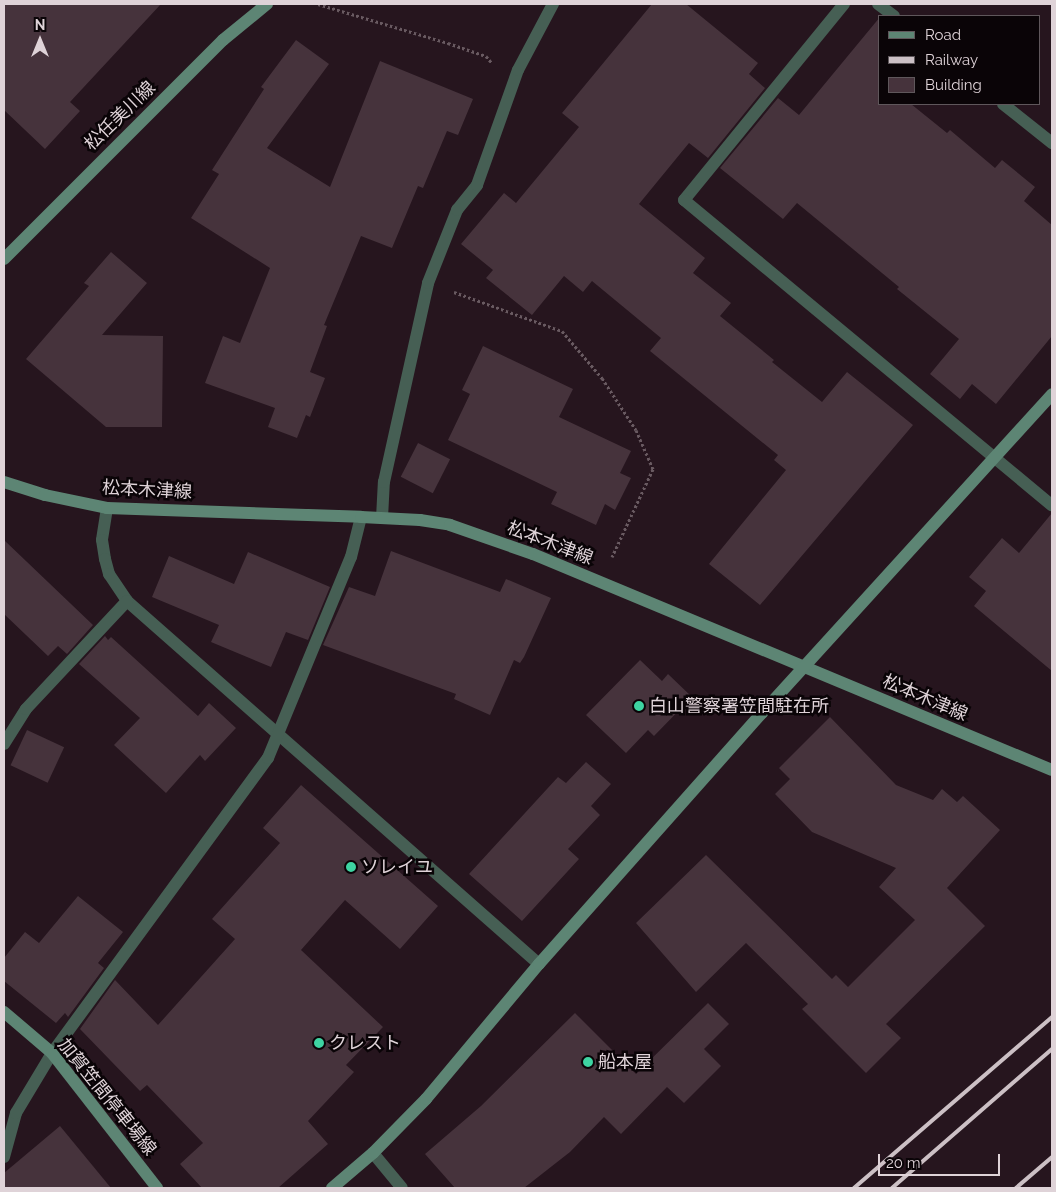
<!DOCTYPE html>
<html>
<head>
<meta charset="utf-8">
<style>
  body { margin:0 }
  #map { position:relative; width:1056px; height:1192px; overflow:hidden; background:#26151e; font-family:Raleway,"Noto Sans JP",sans-serif }
  div>[style] { position:absolute }
  .building>* { inset:0; background:#46333c; transform-origin:0 0 }
  .path>* { height:3px; margin-top:-1.5px; transform-origin:0; background:repeating-linear-gradient(90deg,#695a61 0 2.5px,transparent 0 5px) }
  .lane>* { height:12px; margin:-6px; padding:0 6px; transform-origin:6px; border-radius:6px; background:#465f54 }
  .street>* { height:12px; margin:-6px; padding:0 6px; transform-origin:6px; border-radius:6px; background:#465f54 }
  .secondary>* { height:12px; margin:-6px; padding:0 6px; transform-origin:6px; border-radius:6px; background:#5d8574 }
  .rail>* { height:4px; margin:-2px; padding:0 2px; transform-origin:2px; border-radius:2px; background:#ccc0c5 }
  .dots>* { width:14px; height:14px; translate:-50% -50%; box-sizing:border-box; border:2px solid #0a0407; border-radius:50% }
  span { translate:-50% -50%; white-space:nowrap; text-align:center; line-height:1.15; -webkit-text-stroke:5px #0a0407; paint-order:stroke }
  .street-label { font-size:18px; color:#dfd3d8 }
  .poi-label { font-size:18px; color:#dfd3d8 }
  .left { translate:0 -50%; text-align:left }
  .frame { position:absolute; inset:0; border:5px solid #dfd3d8; pointer-events:none }
  .legend { position:absolute; left:878px; top:15px; width:162px; height:90px; box-sizing:border-box; background:#0a0407; border:1px solid #5f575b; margin:0; padding:6px 9px; list-style:none; font-size:15px; color:#dfd3d8 }
  .legend li { display:flex; align-items:center; gap:10px; height:25px }
  .legend b { width:25px; border:1px solid #5f575b }
  .north { position:absolute; left:15px; top:15px; width:50px; height:50px; -webkit-text-stroke:4px #0a0407; paint-order:stroke; rotate:0deg; font-size:14px; font-weight:700; line-height:20px; text-align:center; color:#dfd3d8 }
  .north::after { content:''; display:block; margin:auto; width:18px; height:22px; background:#dfd3d8; clip-path:polygon(50% 0,100% 100%,50% 72%,0 100%) }
  .scale { position:absolute; left:878px; top:1154px; width:122px; height:22px; box-sizing:border-box; border:2px solid #dfd3d8; border-top:0; padding-left:6px; font-size:15px; line-height:18px; white-space:nowrap; color:#dfd3d8; -webkit-text-stroke:4px #0a0407; paint-order:stroke }
</style>
</head>
<body>
<div id="map">
  <div class="building">
    <div style="clip-path:polygon(4px 4px,161px 4px,70px 102px,80px 111px,45px 149px,4px 110px)"></div>
    <div style="clip-path:polygon(652px 4px,686px 4px,758px 63px,749px 74px,765px 88px,708px 158px,689px 143px,639px 204px,705px 258px,693px 273px,731px 303px,720px 316px,774px 360px,772px 362px,822px 402px,847px 372px,913px 425px,760px 605px,709px 564px,786px 470px,774px 460px,778px 455px,650px 351px,661px 338px,592px 281px,583px 292px,564px 276px,532px 315px,486px 278px,493px 270px,461px 244px,504px 193px,516px 203px,579px 127px,562px 113px)"></div>
    <div style="clip-path:polygon(880px 17px,880px 104px,911px 104px,947px 133px,950px 130px,995px 168px,1002px 160px,1035px 187px,1024px 201px,1052px 225px,1052px 336px,996px 404px,972px 384px,960px 399px,930px 374px,959px 339px,897px 289px,899px 287px,797px 203px,783px 219px,720px 168px,778px 98px,799px 115px)"></div>
    <div style="clip-path:polygon(296px 40px,329px 64px,267px 148px,330px 187px,380px 61px,473px 99px,458px 135px,447px 131px,423px 188px,418px 186px,392px 248px,361px 236px,324px 325px,327px 326px,310px 372px,325px 378px,310px 417px,306px 415px,297px 438px,268px 427px,275px 408px,205px 383px,223px 336px,240px 343px,270px 268px,191px 218px,219px 174px,212px 170px,264px 89px,261px 87px)"></div>
    <div style="clip-path:polygon(111px 252px,147px 283px,102px 335px,163px 336px,162px 427px,106px 427px,26px 359px,89px 286px,84px 283px)"></div>
    <div style="clip-path:polygon(483px 346px,573px 389px,559px 417px,631px 451px,620px 473px,631px 478px,615px 510px,605px 504px,596px 525px,551px 504px,557px 492px,448px 440px,470px 394px,462px 390px)"></div>
    <div style="left:418px;top:443px;width:36px;height:38px;rotate:27deg"></div>
    <div style="clip-path:polygon(1052px 513px,1052px 671px,974px 606px,986px 591px,969px 577px,1002px 538px,1019px 553px)"></div>
    <div style="clip-path:polygon(4px 540px,93px 625px,67px 654px,58px 646px,48px 656px,4px 614px)"></div>
    <div style="clip-path:polygon(391px 551px,500px 592px,506px 579px,551px 598px,524px 657px,520px 663px,514px 660px,490px 715px,454px 699px,456px 694px,323px 645px,349px 587px,375px 596px)"></div>
    <div style="clip-path:polygon(248px 552px,330px 587px,308px 640px,286px 632px,271px 667px,211px 642px,219px 625px,152px 597px,169px 556px,234px 584px)"></div>
    <div style="clip-path:polygon(105px 636px,108px 640px,111px 637px,198px 716px,209px 703px,236px 728px,205px 761px,200px 755px,166px 793px,114px 745px,140px 718px,79px 664px)"></div>
    <div style="clip-path:polygon(640px 660px,662px 681px,668px 674px,692px 697px,654px 736px,648px 730px,626px 753px,586px 715px)"></div>
    <div style="clip-path:polygon(830px 717px,896px 785px,933px 800px,942px 789px,957px 802px,963px 796px,1000px 830px,947px 888px,985px 926px,886px 1024px,901px 1038px,866px 1073px,802px 1009px,808px 1004px,746px 943px,696px 992px,636px 923px,706px 855px,832px 979px,836px 975px,848px 987px,915px 920px,879px 887px,896px 868px,812px 832px,775px 794px,790px 779px,779px 768px)"></div>
    <div style="left:27px;top:730px;width:41px;height:39px;rotate:25deg"></div>
    <div style="clip-path:polygon(586px 762px,611px 784px,591px 806px,600px 815px,568px 849px,579px 859px,522px 921px,469px 874px,558px 777px,566px 783px)"></div>
    <div style="clip-path:polygon(301px 785px,438px 906px,400px 949px,345px 900px,301px 950px,383px 1027px,346px 1065px,354px 1072px,308px 1121px,328px 1144px,278px 1188px,202px 1188px,180px 1164px,203px 1143px,147px 1085px,140px 1091px,80px 1029px,115px 980px,158px 1025px,235px 939px,212px 919px,280px 843px,263px 828px)"></div>
    <div style="clip-path:polygon(78px 896px,123px 932px,98px 963px,104px 968px,68px 1017px,65px 1013px,56px 1023px,4px 981px,4px 958px,25px 932px,39px 943px)"></div>
    <div style="clip-path:polygon(708px 1003px,729px 1024px,704px 1049px,721px 1066px,684px 1103px,667px 1087px,621px 1134px,604px 1117px,570px 1152px,524px 1188px,455px 1188px,425px 1154px,481px 1106px,575px 1013px,636px 1074px)"></div>
    <div style="clip-path:polygon(60px 1126px,111px 1188px,4px 1188px,4px 1173px)"></div>
  </div>
  <div class="path">
    <div style="left:318px;top:4px;width:136px;rotate:16.7deg"></div>
    <div style="left:448px;top:43px;width:40px;rotate:18.9deg"></div>
    <div style="left:486px;top:56px;width:8px;rotate:50deg"></div>
    <div style="left:454px;top:292px;width:115px;rotate:19.9deg"></div>
    <div style="left:562px;top:331px;width:62px;rotate:49.6deg"></div>
    <div style="left:602px;top:378px;width:62px;rotate:56.8deg"></div>
    <div style="left:636px;top:430px;width:43px;rotate:66.4deg"></div>
    <div style="left:653px;top:469px;width:97px;rotate:115deg"></div>
  </div>
  <div class="lane">
    <div style="left:373px;top:1153px;width:45px;rotate:50.4deg"></div>
  </div>
  <div class="street">
    <div style="left:844px;top:4px;width:253px;rotate:129.2deg"></div>
    <div style="left:684px;top:200px;width:478px;rotate:39.7deg"></div>
    <div style="left:878px;top:4px;width:20px;rotate:37deg"></div>
    <div style="left:1003px;top:104px;width:63px;rotate:38.5deg"></div>
    <div style="left:107px;top:508px;width:32px;rotate:99deg"></div>
    <div style="left:102px;top:540px;width:19px;rotate:81deg"></div>
    <div style="left:105px;top:559px;width:16px;rotate:75deg"></div>
    <div style="left:109px;top:574px;width:32px;rotate:56deg"></div>
    <div style="left:127px;top:601px;width:549px;rotate:41.38deg"></div>
    <div style="left:382px;top:518px;width:36px;rotate:-87deg"></div>
    <div style="left:384px;top:482px;width:204px;rotate:-77.5deg"></div>
    <div style="left:428px;top:283px;width:79px;rotate:-68.3deg"></div>
    <div style="left:457px;top:210px;width:32px;rotate:-51deg"></div>
    <div style="left:477px;top:185px;width:122px;rotate:-70.4deg"></div>
    <div style="left:518px;top:70px;width:75px;rotate:-62.1deg"></div>
    <div style="left:4px;top:744px;width:41px;rotate:-57.8deg"></div>
    <div style="left:26px;top:709px;width:148px;rotate:-46.9deg"></div>
    <div style="left:4px;top:1157px;width:46px;rotate:-74.7deg"></div>
    <div style="left:16px;top:1113px;width:70px;rotate:-59deg"></div>
    <div style="left:52px;top:1053px;width:366px;rotate:-53.8deg"></div>
    <div style="left:268px;top:758px;width:217px;rotate:-67.6deg"></div>
    <div style="left:351px;top:557px;width:41px;rotate:-76deg"></div>
  </div>
  <div class="secondary">
    <div style="left:4px;top:259px;width:310px;rotate:-45deg"></div>
    <div style="left:223px;top:40px;width:57px;rotate:-39.3deg"></div>
    <div style="left:4px;top:482px;width:43px;rotate:17.6deg"></div>
    <div style="left:45px;top:495px;width:63px;rotate:11.8deg"></div>
    <div style="left:107px;top:508px;width:254px;rotate:2deg"></div>
    <div style="left:361px;top:517px;width:59px;rotate:2.9deg"></div>
    <div style="left:420px;top:520px;width:30px;rotate:9deg"></div>
    <div style="left:450px;top:525px;width:88px;rotate:19.3deg"></div>
    <div style="left:533px;top:554px;width:562px;rotate:22.6deg"></div>
    <div style="left:4px;top:1012px;width:63px;rotate:40.5deg"></div>
    <div style="left:52px;top:1053px;width:171px;rotate:52.1deg"></div>
    <div style="left:332px;top:1188px;width:54px;rotate:-40.5deg"></div>
    <div style="left:373px;top:1153px;width:76px;rotate:-45.5deg"></div>
    <div style="left:426px;top:1099px;width:176px;rotate:-50.1deg"></div>
    <div style="left:539px;top:964px;width:336px;rotate:-48.4deg"></div>
    <div style="left:762px;top:713px;width:431px;rotate:-47.7deg"></div>
  </div>
  <div class="rail">
    <div style="left:854px;top:1188px;width:262px;rotate:-40.8deg"></div>
    <div style="left:892px;top:1188px;width:212px;rotate:-41deg"></div>
    <div style="left:1016px;top:1188px;width:48px;rotate:-40.7deg"></div>
  </div>
  <div class="dots">
    <div style="left:639px;top:706px;background:#3ed4a2"></div>
    <div style="left:351px;top:867px;background:#3ed4a2"></div>
    <div style="left:319px;top:1043px;background:#3ed4a2"></div>
    <div style="left:588px;top:1062px;background:#3ed4a2"></div>
  </div>
  <div class="street-label">
    <span style="left:120px;top:116px;rotate:-44deg">松任美川線</span>
    <span style="left:147px;top:490px;rotate:3deg">松本木津線</span>
    <span style="left:550px;top:543px;rotate:21deg">松本木津線</span>
    <span style="left:925px;top:698px;rotate:23deg">松本木津線</span>
    <span style="left:107px;top:1097px;rotate:51deg">加賀笠間停車場線</span>
  </div>
  <div class="poi-label">
    <span class="left" style="left:649px;top:706px">白山警察署笠間駐在所</span>
    <span class="left" style="left:361px;top:867px">ソレイユ</span>
    <span class="left" style="left:329px;top:1043px">クレスト</span>
    <span class="left" style="left:598px;top:1062px">船本屋</span>
  </div>
  <div class="frame"></div>
  <ul class="legend">
  <li><b style="height:6px;background:#5d8574"></b>Road</li>
  <li><b style="height:6px;background:#ccc0c5"></b>Railway</li>
  <li><b style="height:14px;background:#46333c"></b>Building</li>
  </ul>
  <div class="north">N</div>
  <div class="scale">20 m</div>
</div>
</body>
</html>
